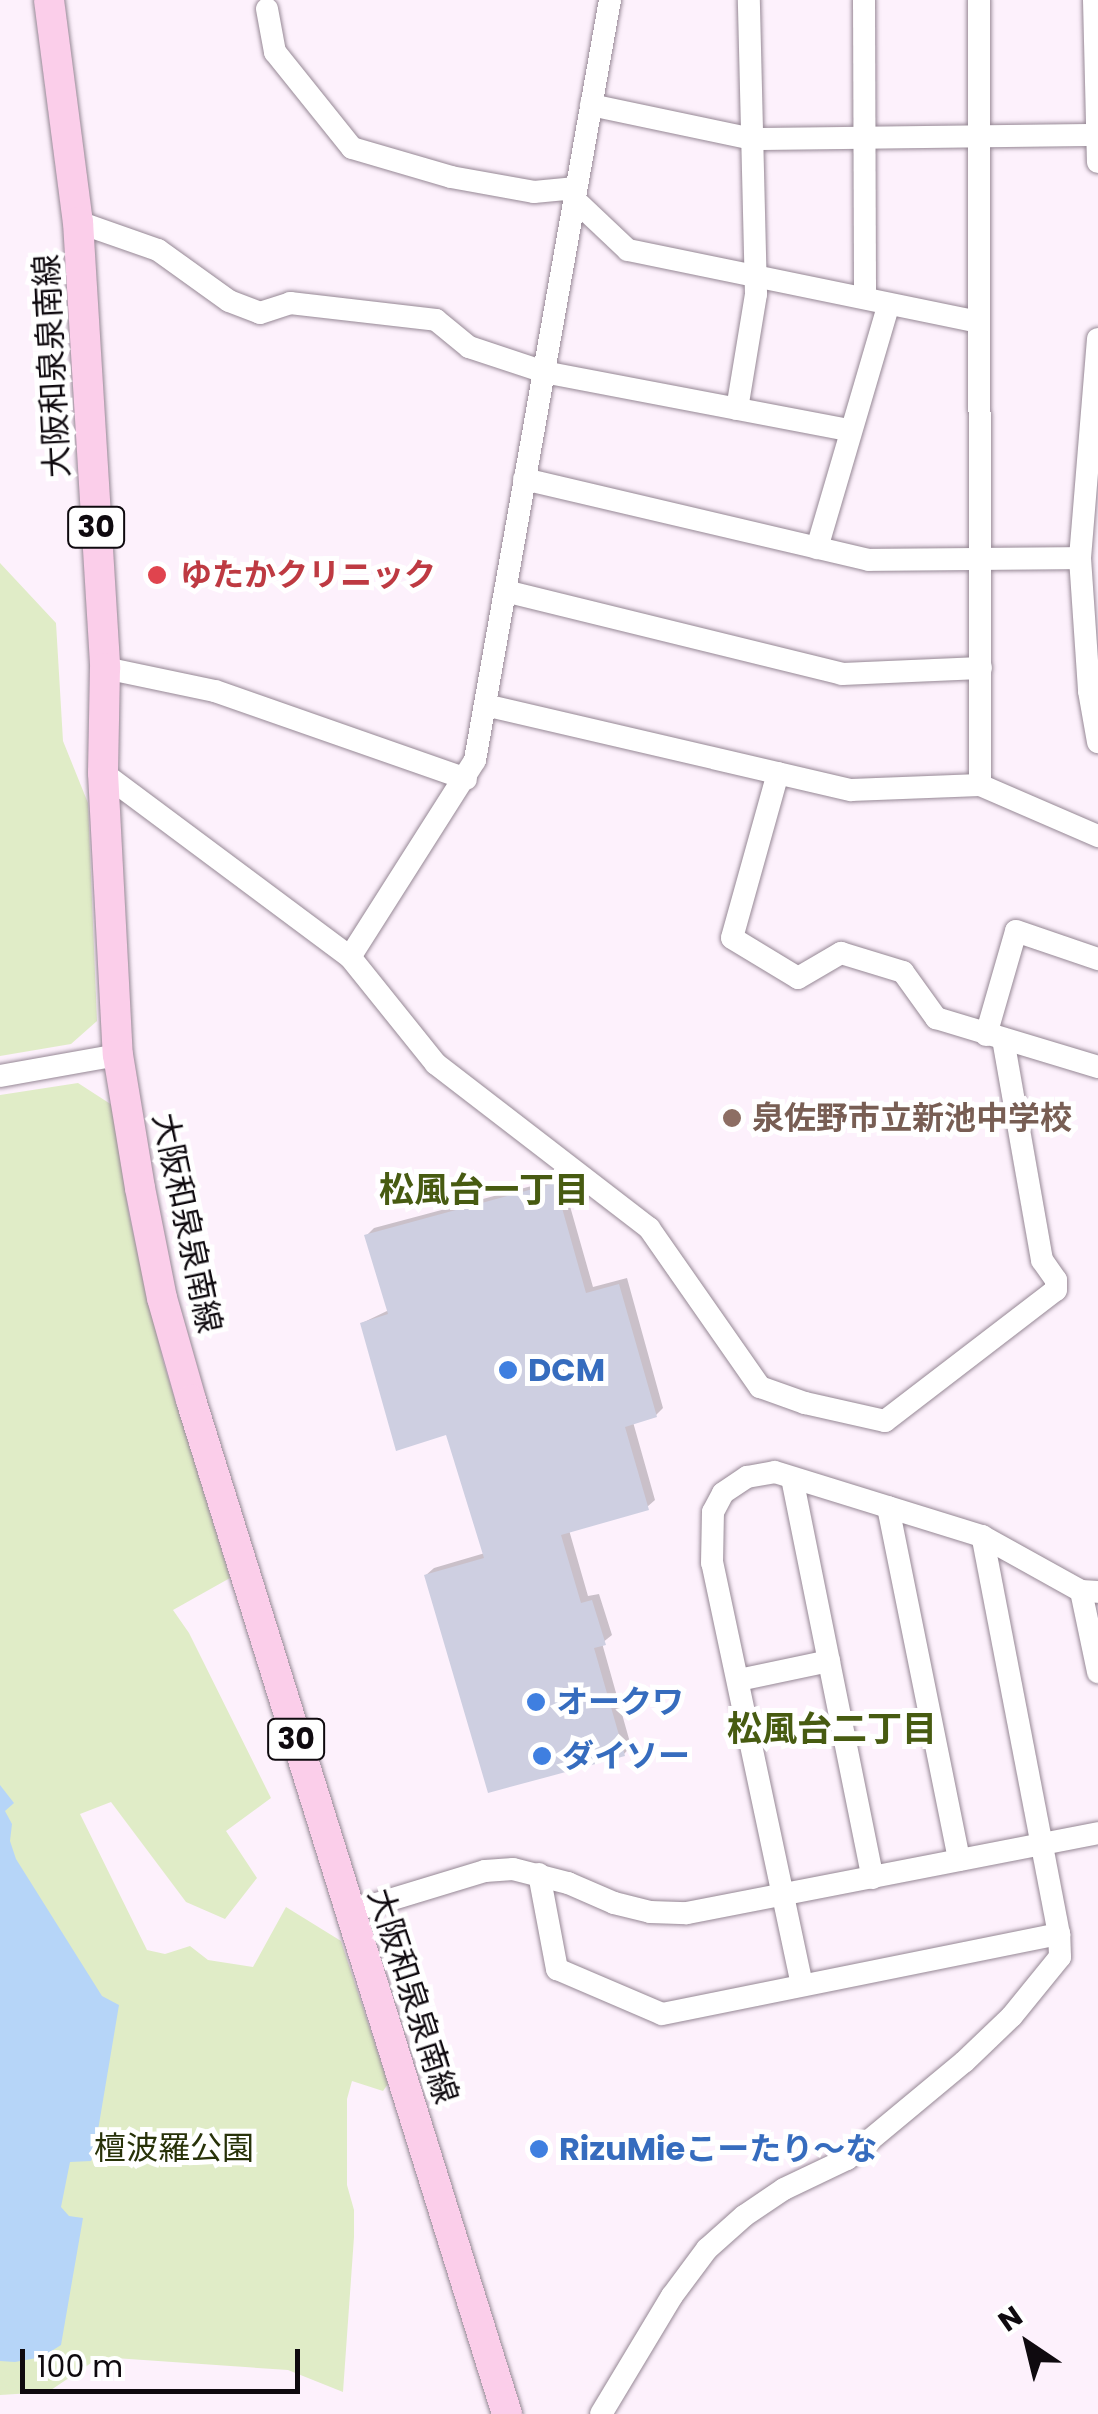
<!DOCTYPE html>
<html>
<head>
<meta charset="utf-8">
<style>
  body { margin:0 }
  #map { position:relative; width:1098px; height:2414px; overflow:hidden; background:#fdf1fc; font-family:Poppins,"Noto Sans JP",sans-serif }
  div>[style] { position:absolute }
  .green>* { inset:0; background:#e0ecc7 }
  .water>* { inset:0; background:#b6d5f8 }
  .shadow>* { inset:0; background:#0003 }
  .building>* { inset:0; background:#cecfe1 }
  .roads { filter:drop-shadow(0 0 2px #968895) drop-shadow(0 0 2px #968895) }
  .minor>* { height:22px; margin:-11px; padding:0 11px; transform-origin:11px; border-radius:11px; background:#fff }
  .major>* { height:30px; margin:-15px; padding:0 15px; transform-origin:15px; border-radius:15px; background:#fbceea }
  .dots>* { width:28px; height:28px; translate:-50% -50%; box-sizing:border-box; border:5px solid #fff; border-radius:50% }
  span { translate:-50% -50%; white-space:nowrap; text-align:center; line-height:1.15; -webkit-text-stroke:10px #fff; paint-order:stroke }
  .shield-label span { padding:2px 8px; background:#fff; border:2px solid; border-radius:8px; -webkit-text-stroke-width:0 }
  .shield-label { font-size:30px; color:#0f0a0f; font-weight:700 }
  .street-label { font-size:32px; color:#0f0a0f }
  .health-label { font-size:32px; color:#be3a42; font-weight:700 }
  .left { translate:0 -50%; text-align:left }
  .education-label { font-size:32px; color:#785e54; font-weight:700 }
  .shop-label { font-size:32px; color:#366cbe; font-weight:700 }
  .park-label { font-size:32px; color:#283209 }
  .neighbourhood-label { font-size:35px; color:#475b11; font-weight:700 }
  .north { position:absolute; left:978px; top:2294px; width:100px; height:100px; -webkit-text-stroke:8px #fff; paint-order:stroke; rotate:325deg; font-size:28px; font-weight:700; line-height:40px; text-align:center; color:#0f0a0f }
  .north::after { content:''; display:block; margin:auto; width:35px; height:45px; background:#0f0a0f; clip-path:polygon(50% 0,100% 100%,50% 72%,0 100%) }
  .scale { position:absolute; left:20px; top:2349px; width:280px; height:45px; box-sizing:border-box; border:5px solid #0f0a0f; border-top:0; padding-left:12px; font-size:30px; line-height:35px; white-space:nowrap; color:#0f0a0f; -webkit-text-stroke:8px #fff; paint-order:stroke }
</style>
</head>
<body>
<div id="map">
  <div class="green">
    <div style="clip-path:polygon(0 563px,56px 623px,63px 741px,88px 803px,97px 1021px,71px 1044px,0 1056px)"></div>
    <div style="clip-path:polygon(78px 1083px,112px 1105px,129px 1215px,163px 1361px,230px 1578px,173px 1610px,189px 1633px,271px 1798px,226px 1831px,257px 1878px,225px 1919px,186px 1902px,111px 1802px,80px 1814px,147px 1950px,165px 1954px,190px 1946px,208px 1960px,253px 1967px,286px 1907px,341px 1941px,388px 2084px,383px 2091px,352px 2081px,347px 2099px,347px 2185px,354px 2210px,354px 2237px,343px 2392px,288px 2370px,100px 2357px,48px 2392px,0 2395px,0 1095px)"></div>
  </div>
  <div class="water">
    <div style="clip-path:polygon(0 1785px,14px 1803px,5px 1811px,12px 1824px,10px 1841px,16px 1859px,102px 1996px,119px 2005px,94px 2154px,91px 2161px,70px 2162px,61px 2207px,69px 2216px,83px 2218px,61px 2345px,42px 2357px,15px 2362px,0 2361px)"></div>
  </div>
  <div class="shadow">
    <div style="clip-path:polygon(562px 1178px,593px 1287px,627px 1278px,663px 1408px,656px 1415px,633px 1422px,655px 1500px,647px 1507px,569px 1530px,588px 1596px,599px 1594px,612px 1635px,602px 1643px,631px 1746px,624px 1754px,426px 1575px,434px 1568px,485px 1553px,447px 1432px,362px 1323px,389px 1310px,366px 1236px,374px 1228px)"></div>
  </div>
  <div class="building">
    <div style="clip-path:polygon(555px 1183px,586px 1293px,619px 1284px,657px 1417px,625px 1427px,649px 1510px,561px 1535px,581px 1603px,592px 1600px,606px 1645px,594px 1648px,625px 1756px,488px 1793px,424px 1575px,484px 1558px,446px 1435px,396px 1451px,360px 1323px,388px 1314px,364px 1235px)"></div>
  </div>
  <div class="roads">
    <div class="minor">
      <div style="left:864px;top:0;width:298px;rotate:89.8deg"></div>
      <div style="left:979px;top:0;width:785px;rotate:89.93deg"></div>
      <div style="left:1094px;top:0;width:162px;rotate:88.6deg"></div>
      <div style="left:267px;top:9px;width:44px;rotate:79.5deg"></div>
      <div style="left:275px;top:52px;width:123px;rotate:51.3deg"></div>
      <div style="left:352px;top:148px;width:103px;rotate:16.3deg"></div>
      <div style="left:451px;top:177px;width:84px;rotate:10.2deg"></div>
      <div style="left:534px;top:192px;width:42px;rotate:-5.4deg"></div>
      <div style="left:591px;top:105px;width:165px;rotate:11.9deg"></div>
      <div style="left:752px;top:139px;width:346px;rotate:-0.7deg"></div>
      <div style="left:574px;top:199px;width:74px;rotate:43.4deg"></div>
      <div style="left:628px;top:250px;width:357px;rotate:11.6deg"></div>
      <div style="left:78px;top:222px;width:85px;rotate:19.3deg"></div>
      <div style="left:158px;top:250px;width:87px;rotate:35.7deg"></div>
      <div style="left:229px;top:301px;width:33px;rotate:21deg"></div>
      <div style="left:260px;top:313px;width:32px;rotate:-18deg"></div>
      <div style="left:290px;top:303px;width:147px;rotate:6.6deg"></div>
      <div style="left:436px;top:320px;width:43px;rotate:39.3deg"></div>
      <div style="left:469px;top:347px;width:79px;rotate:18.4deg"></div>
      <div style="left:544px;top:372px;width:310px;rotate:10.8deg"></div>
      <div style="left:1098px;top:339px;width:220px;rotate:94.7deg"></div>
      <div style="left:1080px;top:558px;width:133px;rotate:86.1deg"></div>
      <div style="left:1089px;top:691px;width:52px;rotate:80deg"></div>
      <div style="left:737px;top:409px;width:117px;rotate:-80.6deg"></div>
      <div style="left:756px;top:294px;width:294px;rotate:-91.4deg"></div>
      <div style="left:524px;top:479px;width:354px;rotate:13.2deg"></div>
      <div style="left:869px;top:560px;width:211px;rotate:-0.5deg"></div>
      <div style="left:817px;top:548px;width:252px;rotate:-73.6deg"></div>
      <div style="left:505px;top:591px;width:347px;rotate:13.8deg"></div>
      <div style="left:842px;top:674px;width:139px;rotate:-2.5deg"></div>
      <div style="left:105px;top:668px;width:112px;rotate:11.8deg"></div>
      <div style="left:215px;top:691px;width:266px;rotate:19.3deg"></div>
      <div style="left:485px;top:705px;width:376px;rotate:13.1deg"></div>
      <div style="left:851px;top:790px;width:129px;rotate:-2.2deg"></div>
      <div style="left:980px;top:785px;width:129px;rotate:23.4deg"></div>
      <div style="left:103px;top:773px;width:308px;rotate:36.7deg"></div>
      <div style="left:350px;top:957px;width:137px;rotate:51.2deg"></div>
      <div style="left:436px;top:1064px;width:269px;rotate:37.6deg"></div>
      <div style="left:649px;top:1228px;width:194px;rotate:55.1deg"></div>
      <div style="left:760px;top:1387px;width:48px;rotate:19.6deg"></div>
      <div style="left:805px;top:1403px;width:82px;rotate:12.7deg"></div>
      <div style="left:885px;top:1421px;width:215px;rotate:-37.5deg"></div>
      <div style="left:1056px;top:1290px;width:10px;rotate:-90deg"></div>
      <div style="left:1056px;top:1280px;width:24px;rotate:-125deg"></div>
      <div style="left:1042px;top:1260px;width:224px;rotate:-100deg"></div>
      <div style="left:778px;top:773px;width:171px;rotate:105.6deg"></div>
      <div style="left:732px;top:938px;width:77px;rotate:31.2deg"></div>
      <div style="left:798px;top:978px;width:50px;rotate:-30.2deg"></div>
      <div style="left:841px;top:953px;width:65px;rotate:17deg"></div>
      <div style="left:903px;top:972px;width:57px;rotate:54.3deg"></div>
      <div style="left:936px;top:1018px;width:169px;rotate:16.8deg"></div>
      <div style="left:350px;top:957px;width:233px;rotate:-57.6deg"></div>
      <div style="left:475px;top:760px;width:772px;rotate:-79.93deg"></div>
      <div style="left:986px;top:1035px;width:108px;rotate:-73.9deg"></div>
      <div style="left:1016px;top:931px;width:87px;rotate:18.9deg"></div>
      <div style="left:0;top:1076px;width:120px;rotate:-10.1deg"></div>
      <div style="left:792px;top:1478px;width:408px;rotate:78.6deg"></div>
      <div style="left:888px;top:1507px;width:360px;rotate:78.6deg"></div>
      <div style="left:1081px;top:1591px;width:83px;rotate:78.1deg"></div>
      <div style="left:739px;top:1680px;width:92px;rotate:-11.9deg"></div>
      <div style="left:539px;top:1874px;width:97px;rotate:79.3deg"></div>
      <div style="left:557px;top:1969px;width:114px;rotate:23.2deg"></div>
      <div style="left:662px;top:2014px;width:405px;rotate:-11.4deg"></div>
      <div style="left:1059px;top:1934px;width:405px;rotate:-100.9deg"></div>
      <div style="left:350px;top:1912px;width:141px;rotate:-16.9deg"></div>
      <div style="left:485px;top:1871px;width:28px;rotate:-4deg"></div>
      <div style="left:513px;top:1869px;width:57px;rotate:14.3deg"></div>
      <div style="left:568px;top:1883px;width:50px;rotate:23.5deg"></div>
      <div style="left:614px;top:1903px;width:37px;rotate:14deg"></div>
      <div style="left:650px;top:1912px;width:37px;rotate:2deg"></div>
      <div style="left:687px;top:1913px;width:419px;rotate:-11deg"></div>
      <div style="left:802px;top:1985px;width:431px;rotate:-102deg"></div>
      <div style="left:712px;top:1563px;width:51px;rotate:-88.9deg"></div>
      <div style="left:713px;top:1512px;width:21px;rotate:-62deg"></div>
      <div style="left:723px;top:1493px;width:29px;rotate:-34deg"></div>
      <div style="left:747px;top:1477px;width:28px;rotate:-10deg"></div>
      <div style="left:775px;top:1472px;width:217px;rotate:17.2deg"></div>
      <div style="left:982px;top:1536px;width:113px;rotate:29.1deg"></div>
      <div style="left:1081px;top:1591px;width:17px;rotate:3deg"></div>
      <div style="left:601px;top:2414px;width:138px;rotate:-59deg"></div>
      <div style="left:672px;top:2296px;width:59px;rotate:-53.3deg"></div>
      <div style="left:707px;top:2249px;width:50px;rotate:-41.7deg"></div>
      <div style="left:744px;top:2216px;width:48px;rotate:-34deg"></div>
      <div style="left:784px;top:2189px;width:70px;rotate:-25.5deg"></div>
      <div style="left:847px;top:2159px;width:152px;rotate:-39.7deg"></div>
      <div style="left:964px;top:2062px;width:66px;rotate:-43.8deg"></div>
      <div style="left:1012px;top:2016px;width:76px;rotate:-50.9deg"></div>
      <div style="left:1060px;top:1957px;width:23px;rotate:-92deg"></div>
    </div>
    <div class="major">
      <div style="left:49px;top:0;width:224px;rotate:82.6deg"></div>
      <div style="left:78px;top:222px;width:447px;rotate:86.5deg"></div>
      <div style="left:105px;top:668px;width:105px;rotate:91.1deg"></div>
      <div style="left:103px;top:773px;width:282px;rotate:87deg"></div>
      <div style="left:118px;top:1055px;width:135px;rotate:80.6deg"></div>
      <div style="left:140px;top:1188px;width:112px;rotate:78.7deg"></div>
      <div style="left:162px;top:1298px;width:106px;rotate:74.1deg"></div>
      <div style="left:191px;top:1400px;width:1062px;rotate:72.69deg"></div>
    </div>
  </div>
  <div class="dots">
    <div style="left:157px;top:575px;background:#e0444e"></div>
    <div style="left:732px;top:1118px;background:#8d6e63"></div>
    <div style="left:508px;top:1370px;background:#3f7fe0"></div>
    <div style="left:536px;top:1702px;background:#3f7fe0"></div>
    <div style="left:542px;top:1756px;background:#3f7fe0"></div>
    <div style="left:539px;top:2149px;background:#3f7fe0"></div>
  </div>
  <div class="shield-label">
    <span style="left:96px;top:527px">30</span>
    <span style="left:296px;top:1739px">30</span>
  </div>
  <div class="street-label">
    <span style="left:52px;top:366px;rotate:-93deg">大阪和泉泉南線</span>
    <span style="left:187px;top:1223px;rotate:78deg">大阪和泉泉南線</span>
    <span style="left:413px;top:1996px;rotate:72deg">大阪和泉泉南線</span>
  </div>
  <div class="health-label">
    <span class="left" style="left:180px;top:575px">ゆたかクリニック</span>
  </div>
  <div class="education-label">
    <span class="left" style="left:752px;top:1118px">泉佐野市立新池中学校</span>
  </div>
  <div class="shop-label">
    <span class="left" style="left:528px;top:1370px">DCM</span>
    <span class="left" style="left:556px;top:1702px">オークワ</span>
    <span class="left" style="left:562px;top:1756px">ダイソー</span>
    <span class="left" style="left:559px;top:2149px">RizuMieこーたり～な</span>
  </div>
  <div class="park-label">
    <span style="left:174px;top:2148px">檀波羅公園</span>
  </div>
  <div class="neighbourhood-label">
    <span style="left:484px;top:1190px">松風台一丁目</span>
    <span style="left:832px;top:1729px">松風台二丁目</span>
  </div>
  <div class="north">N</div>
  <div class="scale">100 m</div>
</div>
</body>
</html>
